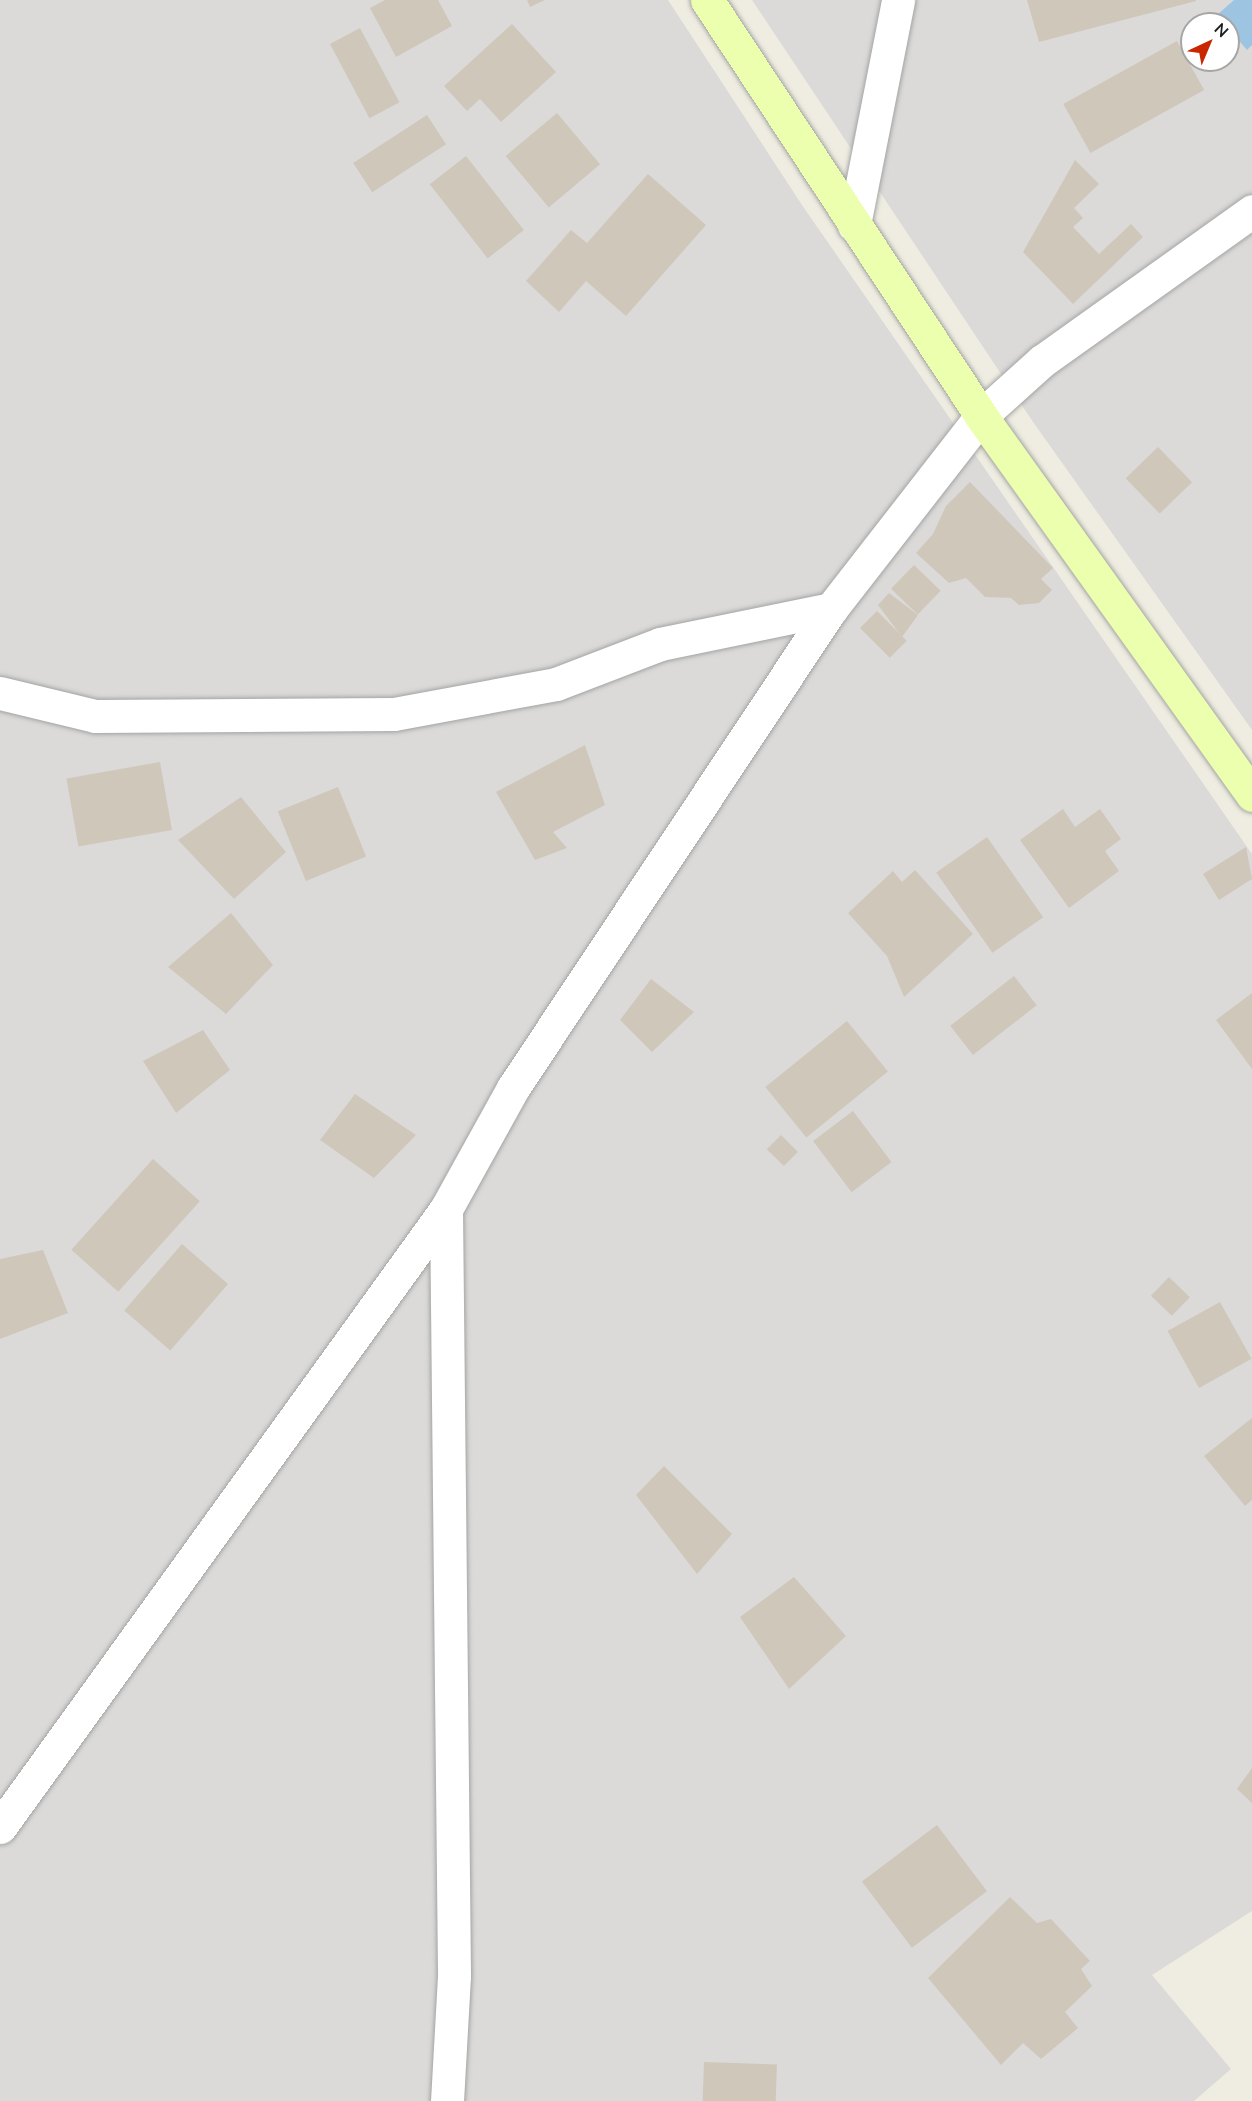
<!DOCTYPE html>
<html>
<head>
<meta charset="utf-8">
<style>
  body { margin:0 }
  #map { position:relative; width:1252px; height:2101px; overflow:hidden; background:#efede1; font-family:"Nunito Sans",sans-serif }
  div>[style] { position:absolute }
  .residential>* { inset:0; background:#dbdad9 }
  .water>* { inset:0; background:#9dc5e1 }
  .building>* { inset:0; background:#cfc7ba; transform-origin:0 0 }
  .roads { filter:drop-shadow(0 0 2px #a4a4a4) drop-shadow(0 0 2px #a4a4a4) }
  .minor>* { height:33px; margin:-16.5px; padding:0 16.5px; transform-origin:16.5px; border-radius:16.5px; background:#fff }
  .tertiary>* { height:33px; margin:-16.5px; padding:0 16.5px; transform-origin:16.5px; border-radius:16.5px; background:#fff }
  .secondary>* { height:33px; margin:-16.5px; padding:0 16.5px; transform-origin:16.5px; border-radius:16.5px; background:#ecffaf }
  span { translate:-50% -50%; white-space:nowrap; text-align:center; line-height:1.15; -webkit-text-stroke:5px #fff; paint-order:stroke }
  .north { position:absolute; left:1180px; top:12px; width:60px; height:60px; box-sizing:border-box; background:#fff; border:2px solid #a5a5a5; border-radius:50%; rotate:44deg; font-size:16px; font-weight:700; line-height:24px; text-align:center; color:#1d1d1d }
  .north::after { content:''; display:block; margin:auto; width:21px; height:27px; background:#c92700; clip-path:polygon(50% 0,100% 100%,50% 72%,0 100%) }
</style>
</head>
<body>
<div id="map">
  <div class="residential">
    <div style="clip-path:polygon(0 0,668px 0,802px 205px,1252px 854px,1252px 1911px,1152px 1975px,1231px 2069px,1194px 2101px,0 2101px)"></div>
    <div style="clip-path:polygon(evenodd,752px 0,1252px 0,1252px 730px,1033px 422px,752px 0,1192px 24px,1228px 24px,1228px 60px,1192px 60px,1192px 24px)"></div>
  </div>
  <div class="water">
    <div style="clip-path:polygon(1234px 0,1252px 0,1252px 45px,1247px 50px,1217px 15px)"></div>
  </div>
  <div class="building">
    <div style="clip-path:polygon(385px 0,438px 0,452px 26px,396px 57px,370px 8px)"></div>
    <div style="clip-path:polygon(527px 0,545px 0,530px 7px)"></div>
    <div style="clip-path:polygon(1027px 0,1196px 0,1196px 1px,1039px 42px)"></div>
    <div style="clip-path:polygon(512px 24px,556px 72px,501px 122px,480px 99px,467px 111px,444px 86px)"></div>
    <div style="left:360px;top:28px;width:84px;height:34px;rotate:62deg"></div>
    <div style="left:1177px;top:41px;width:56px;height:130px;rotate:61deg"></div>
    <div style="left:557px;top:113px;width:67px;height:67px;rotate:50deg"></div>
    <div style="left:427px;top:115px;width:35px;height:88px;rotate:57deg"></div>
    <div style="left:466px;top:156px;width:94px;height:46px;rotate:52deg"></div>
    <div style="clip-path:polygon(1075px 160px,1099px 184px,1074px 208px,1083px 218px,1073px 227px,1099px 254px,1131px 224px,1143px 237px,1073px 304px,1023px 252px)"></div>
    <div style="clip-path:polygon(648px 174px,706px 225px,626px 316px,586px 281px,559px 312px,526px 281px,571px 230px,587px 243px)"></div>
    <div style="left:1158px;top:447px;width:49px;height:45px;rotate:46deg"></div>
    <div style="clip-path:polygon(970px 482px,1053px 568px,1041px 579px,1052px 590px,1039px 603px,1019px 605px,1011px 598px,985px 597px,966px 578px,949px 583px,916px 553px,933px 534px,946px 506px)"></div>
    <div style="left:914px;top:565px;width:37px;height:33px;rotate:44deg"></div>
    <div style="clip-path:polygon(889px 593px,918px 615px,902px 637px,878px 605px)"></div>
    <div style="left:877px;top:611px;width:42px;height:24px;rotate:45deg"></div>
    <div style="clip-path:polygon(585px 745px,605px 805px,553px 832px,567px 848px,535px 860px,496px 792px)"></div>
    <div style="left:160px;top:762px;width:69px;height:95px;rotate:80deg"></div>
    <div style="left:338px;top:787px;width:75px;height:65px;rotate:68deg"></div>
    <div style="clip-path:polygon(241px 797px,286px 852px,234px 899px,178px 840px)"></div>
    <div style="clip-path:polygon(1063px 809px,1075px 827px,1100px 809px,1121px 839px,1105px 851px,1119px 871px,1069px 908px,1020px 840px)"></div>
    <div style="left:987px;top:837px;width:98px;height:62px;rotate:55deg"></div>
    <div style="clip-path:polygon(1246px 847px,1252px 879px,1219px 900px,1203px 874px)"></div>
    <div style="clip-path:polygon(915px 870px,973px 934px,904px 997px,887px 956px,848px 913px,893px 871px,902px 882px)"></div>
    <div style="clip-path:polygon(231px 913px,273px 965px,226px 1014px,168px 967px)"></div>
    <div style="left:1014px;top:976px;width:37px;height:81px;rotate:52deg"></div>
    <div style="clip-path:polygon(651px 979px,694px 1012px,652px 1052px,620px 1020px)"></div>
    <div style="clip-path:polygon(1252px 993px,1252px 1069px,1216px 1020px)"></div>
    <div style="left:847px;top:1021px;width:65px;height:105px;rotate:51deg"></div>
    <div style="clip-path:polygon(203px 1030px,230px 1070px,176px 1113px,143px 1061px)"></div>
    <div style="clip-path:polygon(355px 1094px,416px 1135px,374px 1178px,320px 1140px)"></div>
    <div style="left:853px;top:1111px;width:64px;height:50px;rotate:53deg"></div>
    <div style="left:781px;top:1135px;width:24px;height:20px;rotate:45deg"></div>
    <div style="left:153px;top:1159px;width:63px;height:122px;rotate:42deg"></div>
    <div style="left:182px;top:1244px;width:61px;height:88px;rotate:41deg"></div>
    <div style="clip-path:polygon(43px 1250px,68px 1313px,0 1339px,0 1259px)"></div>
    <div style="left:1169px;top:1277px;width:29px;height:26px;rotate:44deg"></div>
    <div style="left:1220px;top:1302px;width:65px;height:60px;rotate:61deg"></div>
    <div style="clip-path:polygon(1252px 1418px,1252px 1500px,1245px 1506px,1204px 1456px)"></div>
    <div style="clip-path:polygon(664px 1466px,732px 1534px,697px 1574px,636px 1495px)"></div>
    <div style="clip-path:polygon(794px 1577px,846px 1636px,789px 1689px,740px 1617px)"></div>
    <div style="clip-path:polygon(1252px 1768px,1252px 1803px,1237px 1789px)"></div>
    <div style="left:937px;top:1825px;width:83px;height:94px;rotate:53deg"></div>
    <div style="clip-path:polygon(1010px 1897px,1037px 1923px,1051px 1919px,1090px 1961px,1081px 1969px,1092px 1986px,1065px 2012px,1078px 2028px,1041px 2059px,1023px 2043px,1001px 2065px,928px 1978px)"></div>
    <div style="left:704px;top:2062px;width:73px;height:39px;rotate:2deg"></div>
  </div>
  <div class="roads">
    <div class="minor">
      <div style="left:854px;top:225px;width:229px;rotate:-78.9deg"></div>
      <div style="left:0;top:693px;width:98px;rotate:13.6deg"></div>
      <div style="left:95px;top:716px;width:299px;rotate:-0.4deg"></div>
      <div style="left:394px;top:714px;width:165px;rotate:-10.5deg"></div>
      <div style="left:556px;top:684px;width:111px;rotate:-21deg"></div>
      <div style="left:660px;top:644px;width:175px;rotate:-11.6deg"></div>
      <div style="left:446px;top:1209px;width:767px;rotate:89.4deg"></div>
      <div style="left:454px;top:1976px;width:125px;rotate:93.2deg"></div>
      <div style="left:0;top:1827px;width:762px;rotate:-54.18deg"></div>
      <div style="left:446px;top:1209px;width:138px;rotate:-61deg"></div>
      <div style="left:513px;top:1088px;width:575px;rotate:-56.42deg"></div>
      <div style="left:831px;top:609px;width:244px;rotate:-52.1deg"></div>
    </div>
    <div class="tertiary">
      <div style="left:981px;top:416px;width:82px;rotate:-42deg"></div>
      <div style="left:1042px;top:361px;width:258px;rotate:-35.5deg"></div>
    </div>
    <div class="secondary">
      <div style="left:707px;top:0;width:498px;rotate:56.6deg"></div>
      <div style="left:981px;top:416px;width:466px;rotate:54.4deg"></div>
    </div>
  </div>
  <div class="north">N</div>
</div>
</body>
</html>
